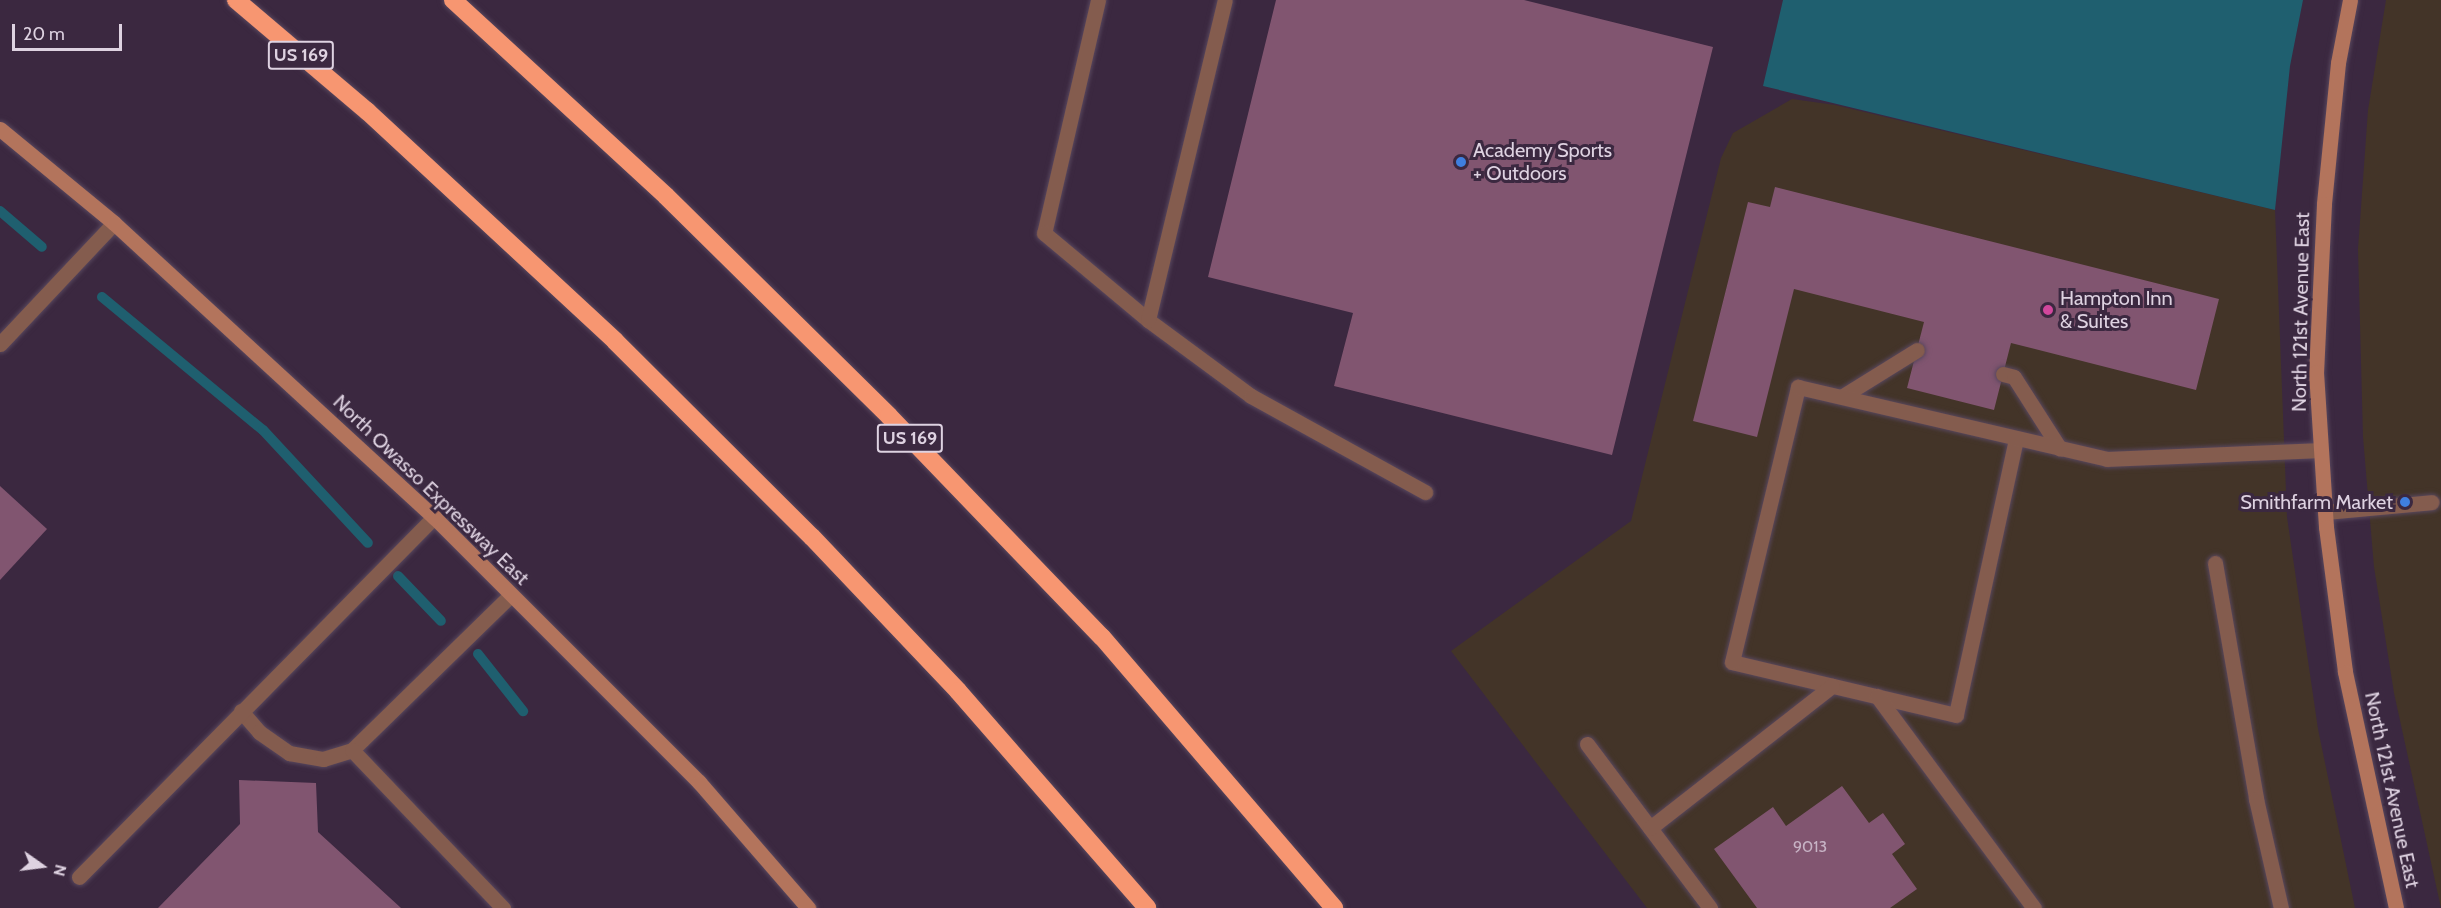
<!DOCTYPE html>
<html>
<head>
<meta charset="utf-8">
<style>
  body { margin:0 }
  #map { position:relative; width:2441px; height:908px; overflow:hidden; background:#3b2840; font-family:Cabin,sans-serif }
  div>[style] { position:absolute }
  .commercial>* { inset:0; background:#433428 }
  .water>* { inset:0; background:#1f5f6f }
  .stream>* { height:10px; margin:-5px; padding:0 5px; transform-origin:5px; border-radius:5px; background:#1f5f6f }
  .building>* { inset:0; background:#815570 }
  .roads { filter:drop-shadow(0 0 2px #58475d) drop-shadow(0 0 2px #58475d) }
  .lane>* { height:15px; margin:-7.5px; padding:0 7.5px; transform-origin:7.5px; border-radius:7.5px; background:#845c4e }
  .secondary>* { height:15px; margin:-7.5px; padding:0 7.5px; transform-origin:7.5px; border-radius:7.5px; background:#b3745c }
  .highway>* { height:18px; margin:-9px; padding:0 9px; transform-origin:9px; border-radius:9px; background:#f79671 }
  .dots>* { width:16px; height:16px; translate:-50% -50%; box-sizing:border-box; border:3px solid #3b2840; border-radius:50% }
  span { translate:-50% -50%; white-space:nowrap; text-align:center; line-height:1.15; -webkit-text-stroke:6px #3b2840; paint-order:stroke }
  .number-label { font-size:16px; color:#c7b3c5 }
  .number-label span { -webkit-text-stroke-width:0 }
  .shield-label span { padding:2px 4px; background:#3b2840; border:2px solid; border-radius:4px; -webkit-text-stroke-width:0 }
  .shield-label { font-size:18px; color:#ded2e1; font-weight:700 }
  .poi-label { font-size:20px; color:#ded2e1 }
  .left { translate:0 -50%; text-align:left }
  .right { translate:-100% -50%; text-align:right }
  .street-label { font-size:20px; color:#ded2e1 }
  .north { position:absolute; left:12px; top:836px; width:60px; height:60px; -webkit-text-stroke:4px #3b2840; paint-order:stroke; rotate:104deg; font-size:16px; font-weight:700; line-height:24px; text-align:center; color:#ded2e1 }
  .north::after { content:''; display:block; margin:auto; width:21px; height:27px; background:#ded2e1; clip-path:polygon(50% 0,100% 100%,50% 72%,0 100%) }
  .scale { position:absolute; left:12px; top:24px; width:110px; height:27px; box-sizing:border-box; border:3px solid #ded2e1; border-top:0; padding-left:8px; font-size:18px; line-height:21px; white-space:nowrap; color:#ded2e1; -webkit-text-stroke:4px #3b2840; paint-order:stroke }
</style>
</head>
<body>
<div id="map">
  <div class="commercial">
    <div style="clip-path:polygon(2386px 0,2441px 0,2441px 908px,2394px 693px,2374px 567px,2363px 437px,2358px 249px,2368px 110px)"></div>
    <div style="clip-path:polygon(1792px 99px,1835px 105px,2275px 210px,2287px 517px,2318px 729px,2355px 908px,1647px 908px,1451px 651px,1631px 521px,1721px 158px,1733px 133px)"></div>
  </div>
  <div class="water">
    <div style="clip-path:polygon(1783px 0,2303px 0,2290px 66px,2275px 210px,1763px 86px)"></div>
  </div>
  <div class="stream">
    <div style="left:0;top:211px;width:55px;rotate:40.6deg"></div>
    <div style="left:102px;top:297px;width:209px;rotate:39.6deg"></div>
    <div style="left:263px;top:430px;width:154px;rotate:47.1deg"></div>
    <div style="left:398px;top:576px;width:62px;rotate:46.3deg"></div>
    <div style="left:478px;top:654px;width:73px;rotate:51.7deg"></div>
  </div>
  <div class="building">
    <div style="clip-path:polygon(1276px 0,1524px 0,1713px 47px,1612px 455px,1334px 386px,1353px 313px,1208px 277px)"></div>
    <div style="clip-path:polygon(1775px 187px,2219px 299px,2196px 390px,2011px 343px,1994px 410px,1907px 388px,1924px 322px,1794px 289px,1757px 437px,1693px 421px,1748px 202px,1770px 207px)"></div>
    <div style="clip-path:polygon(0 486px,47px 529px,0 580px)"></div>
    <div style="clip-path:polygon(239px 780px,316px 783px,318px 832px,401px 908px,158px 908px,240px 824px)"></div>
    <div style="clip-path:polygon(1842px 786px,1869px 823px,1883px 813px,1905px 844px,1892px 854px,1917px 889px,1890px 908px,1757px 908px,1714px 849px,1773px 807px,1786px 826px)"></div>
  </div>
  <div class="roads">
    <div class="lane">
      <div style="left:1098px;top:0;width:239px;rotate:103deg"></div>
      <div style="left:1044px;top:233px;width:136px;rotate:39.9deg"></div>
      <div style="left:1148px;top:320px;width:128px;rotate:36.4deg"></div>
      <div style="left:1251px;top:396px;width:199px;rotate:28.9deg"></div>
      <div style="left:1148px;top:320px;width:329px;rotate:-76.5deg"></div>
      <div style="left:0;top:344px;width:166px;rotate:-46.7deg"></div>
      <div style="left:2003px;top:374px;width:11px;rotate:15deg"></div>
      <div style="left:2014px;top:377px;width:85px;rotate:57.4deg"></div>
      <div style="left:1843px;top:396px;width:87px;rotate:-31.9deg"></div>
      <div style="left:2016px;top:439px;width:282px;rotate:102.3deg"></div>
      <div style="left:1956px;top:715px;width:230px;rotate:-166.7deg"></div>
      <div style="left:1732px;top:662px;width:283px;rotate:-76.5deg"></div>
      <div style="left:1798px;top:387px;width:317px;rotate:13.1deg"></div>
      <div style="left:2107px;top:459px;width:214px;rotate:-2.4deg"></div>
      <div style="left:2325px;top:512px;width:107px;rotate:-5.3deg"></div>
      <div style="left:2215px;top:563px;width:240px;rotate:80.1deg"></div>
      <div style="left:2256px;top:799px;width:112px;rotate:77.1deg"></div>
      <div style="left:1877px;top:696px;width:264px;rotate:53.5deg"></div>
      <div style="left:241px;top:711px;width:28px;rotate:49deg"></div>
      <div style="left:259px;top:732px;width:37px;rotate:35deg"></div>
      <div style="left:289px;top:753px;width:35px;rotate:10deg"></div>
      <div style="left:323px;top:759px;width:30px;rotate:-17deg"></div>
      <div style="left:352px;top:750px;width:222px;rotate:-44.3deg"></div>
      <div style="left:1587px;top:744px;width:205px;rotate:53.1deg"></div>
      <div style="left:352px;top:750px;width:219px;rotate:46.3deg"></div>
      <div style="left:1650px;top:828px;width:231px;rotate:-38deg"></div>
      <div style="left:79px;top:877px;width:506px;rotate:-45.4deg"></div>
    </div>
    <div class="secondary">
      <div style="left:2350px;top:0;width:64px;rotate:100.8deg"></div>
      <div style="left:2338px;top:63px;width:142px;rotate:95.7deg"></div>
      <div style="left:2324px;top:204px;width:168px;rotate:92.7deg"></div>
      <div style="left:2316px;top:372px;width:155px;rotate:86.3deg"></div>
      <div style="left:2326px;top:527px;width:146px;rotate:82.5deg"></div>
      <div style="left:2345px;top:672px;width:241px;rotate:77.8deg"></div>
      <div style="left:0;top:129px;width:148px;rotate:39.5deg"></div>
      <div style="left:114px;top:223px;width:435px;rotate:42.6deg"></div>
      <div style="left:434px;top:517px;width:375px;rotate:45deg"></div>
      <div style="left:699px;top:782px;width:167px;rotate:49.1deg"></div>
    </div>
    <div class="highway">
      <div style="left:236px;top:0;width:172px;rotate:40.3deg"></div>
      <div style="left:367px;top:111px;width:338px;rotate:42.8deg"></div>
      <div style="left:615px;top:341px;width:278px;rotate:44.9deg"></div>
      <div style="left:812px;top:537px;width:212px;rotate:46.5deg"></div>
      <div style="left:958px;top:691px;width:288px;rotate:48.9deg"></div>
      <div style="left:453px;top:0;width:289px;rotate:42.6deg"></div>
      <div style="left:666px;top:196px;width:313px;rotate:44.6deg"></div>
      <div style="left:889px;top:416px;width:307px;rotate:46.1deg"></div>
      <div style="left:1102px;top:637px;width:357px;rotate:49.4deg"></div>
    </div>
  </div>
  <div class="dots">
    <div style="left:1461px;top:162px;background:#3f7fe0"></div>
    <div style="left:2048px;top:310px;background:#d1479c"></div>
    <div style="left:2405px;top:502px;background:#3f7fe0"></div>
  </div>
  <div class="number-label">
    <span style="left:1810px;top:847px">9013</span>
  </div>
  <div class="shield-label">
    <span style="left:301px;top:55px">US 169</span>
    <span style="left:910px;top:438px">US 169</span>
  </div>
  <div class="poi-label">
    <span class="left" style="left:1473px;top:162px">Academy Sports<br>+ Outdoors</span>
    <span class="left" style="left:2060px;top:310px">Hampton Inn<br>&amp; Suites</span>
    <span class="right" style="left:2393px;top:502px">Smithfarm Market</span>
  </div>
  <div class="street-label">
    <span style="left:2301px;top:312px;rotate:-89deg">North 121st Avenue East</span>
    <span style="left:431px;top:490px;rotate:44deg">North Owasso Expressway East</span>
    <span style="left:2392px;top:790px;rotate:78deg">North 121st Avenue East</span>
  </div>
  <div class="north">N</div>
  <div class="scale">20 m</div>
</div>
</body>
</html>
